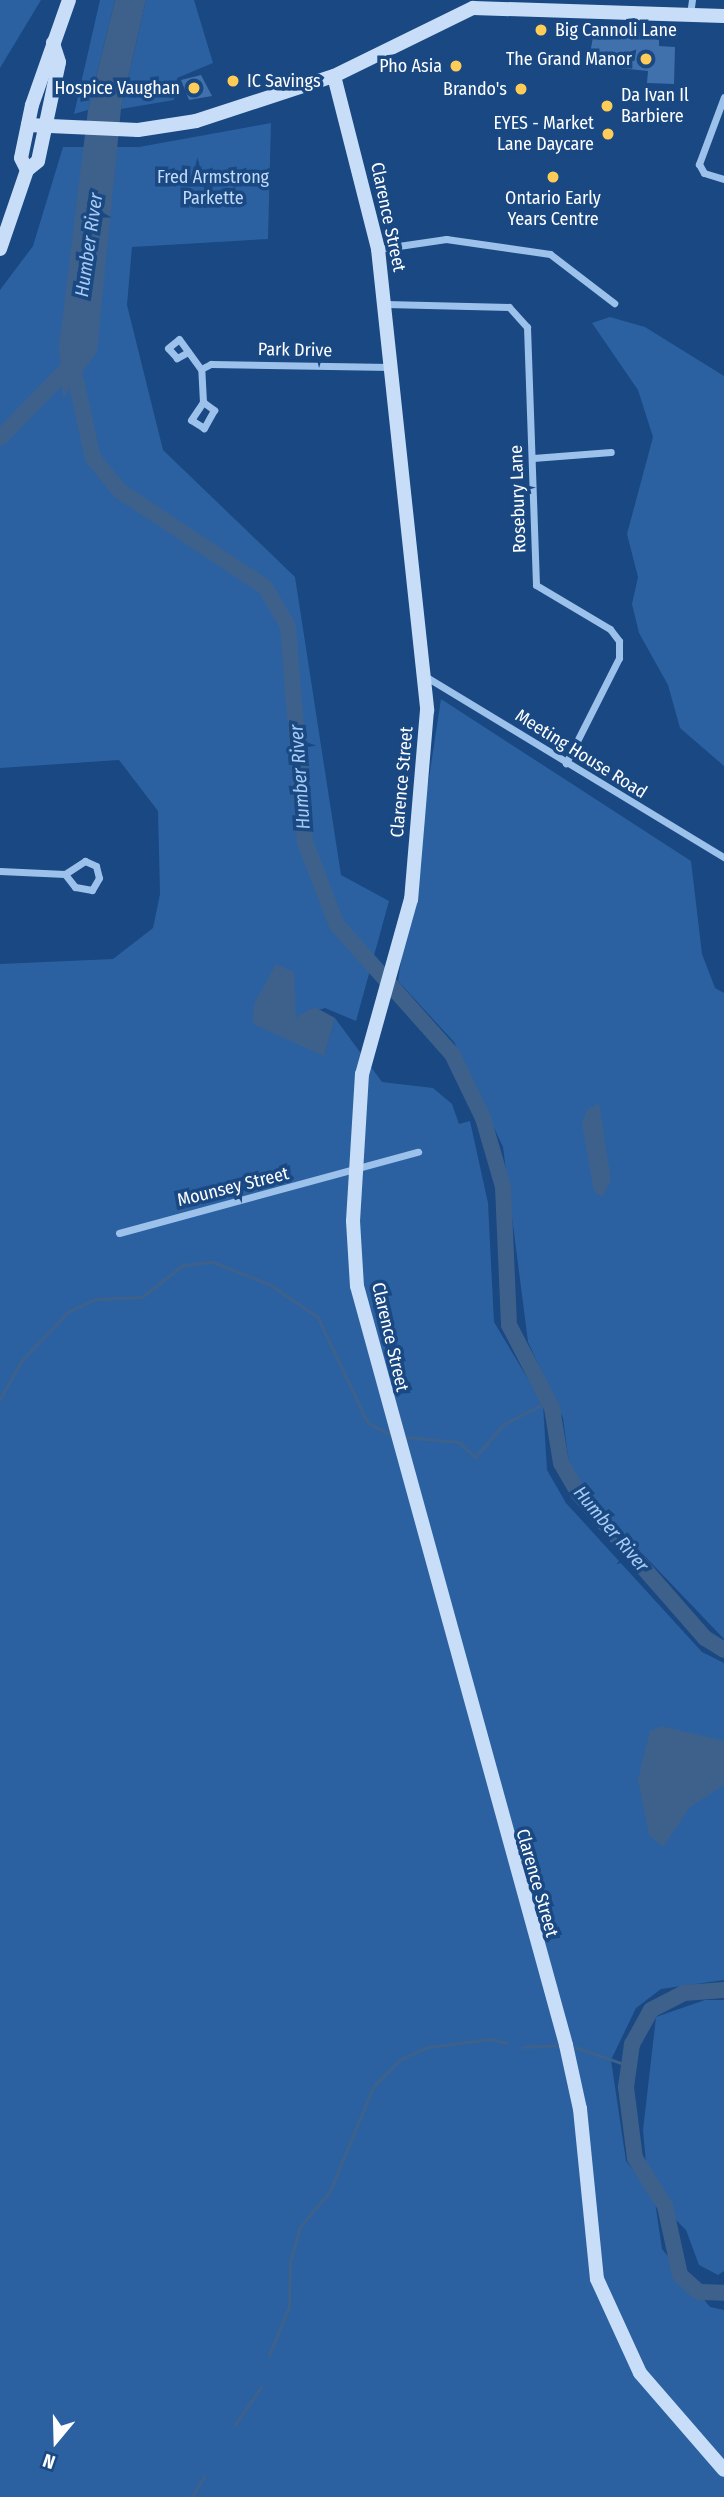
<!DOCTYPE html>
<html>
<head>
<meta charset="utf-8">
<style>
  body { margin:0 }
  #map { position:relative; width:724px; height:2497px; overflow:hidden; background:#194882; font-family:"Fira Sans Condensed",sans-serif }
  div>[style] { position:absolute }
  .green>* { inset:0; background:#2b61a1 }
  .water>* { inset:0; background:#3e618c }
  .stream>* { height:2.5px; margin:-1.25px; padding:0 1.25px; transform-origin:1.25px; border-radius:1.25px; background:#3e618c }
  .river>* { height:16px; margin:-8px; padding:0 8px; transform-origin:8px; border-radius:8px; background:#3e618c }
  .building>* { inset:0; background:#4171ac }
  .street>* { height:7px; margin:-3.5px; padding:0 3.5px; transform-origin:3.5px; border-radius:3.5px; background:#9cc1eb }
  .secondary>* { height:14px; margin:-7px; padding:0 7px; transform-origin:7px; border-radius:7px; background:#c8def8 }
  .dots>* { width:19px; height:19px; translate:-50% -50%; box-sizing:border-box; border:4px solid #194882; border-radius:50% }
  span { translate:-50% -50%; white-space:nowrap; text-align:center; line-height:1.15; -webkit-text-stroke:7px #194882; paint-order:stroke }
  .poi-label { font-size:18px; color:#fff }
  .left { translate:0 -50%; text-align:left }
  .right { translate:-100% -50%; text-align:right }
  .park-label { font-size:18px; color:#c1dbf9 }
  .street-label { font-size:18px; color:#fff }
  .water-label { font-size:19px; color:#a8cbf3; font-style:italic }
  .north { position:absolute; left:21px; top:2406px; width:70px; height:70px; -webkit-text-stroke:5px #194882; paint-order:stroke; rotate:199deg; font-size:19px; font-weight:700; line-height:28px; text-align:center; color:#fff }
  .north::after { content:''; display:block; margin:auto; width:24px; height:32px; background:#fff; clip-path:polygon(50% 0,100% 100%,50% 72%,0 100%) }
</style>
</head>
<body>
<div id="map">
  <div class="green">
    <div style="clip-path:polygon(0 0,41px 0,0 68px)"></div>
    <div style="clip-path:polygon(100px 0,115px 0,88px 110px,74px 114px)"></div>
    <div style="clip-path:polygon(146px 0,194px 0,213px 63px,177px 78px,174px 100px,121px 109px)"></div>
    <div style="clip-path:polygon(271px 123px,268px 239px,132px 247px,127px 305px,163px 450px,295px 577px,341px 875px,389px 901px,356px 1021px,325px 1008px,296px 1017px,269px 985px,324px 1055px,335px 1018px,382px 1082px,433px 1088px,452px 1104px,459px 1124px,470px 1121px,488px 1203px,494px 1322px,543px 1404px,547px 1470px,566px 1503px,702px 1652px,724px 1663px,724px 1980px,661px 1989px,636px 2008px,611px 2060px,626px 2161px,654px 2195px,662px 2249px,710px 2307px,724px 2310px,724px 2497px,0 2497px,0 964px,113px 959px,153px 928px,160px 894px,158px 811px,119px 760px,0 768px,0 290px,33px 246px,63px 147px,139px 147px)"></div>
    <div style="clip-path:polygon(610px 317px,645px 327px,724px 376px,724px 766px,680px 728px,668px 685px,639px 633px,632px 604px,638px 577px,627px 534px,653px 437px,638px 390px,592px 323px)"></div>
    <div style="clip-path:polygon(441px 699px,691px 861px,702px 954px,715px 988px,724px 993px,724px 1639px,571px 1479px,563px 1418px,528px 1342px,503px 1147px,454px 1042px,398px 981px)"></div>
    <div style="clip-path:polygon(705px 2000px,724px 2000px,724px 2271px,718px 2275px,699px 2265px,686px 2230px,670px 2214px,646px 2163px,643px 2130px,656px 2017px)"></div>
  </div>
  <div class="water">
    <div style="clip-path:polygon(115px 0,146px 0,121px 109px,97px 352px,63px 398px,59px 347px,88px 110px)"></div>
    <div style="clip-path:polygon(276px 964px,294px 972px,296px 1017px,315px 1007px,335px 1018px,324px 1056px,253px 1024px,254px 1004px)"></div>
    <div style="clip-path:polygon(599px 1103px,611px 1180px,602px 1197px,594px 1191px,582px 1124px,587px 1110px)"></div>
    <div style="clip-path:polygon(661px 1726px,724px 1741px,724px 1785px,690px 1807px,663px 1847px,649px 1835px,638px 1779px,650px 1731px)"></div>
  </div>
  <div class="stream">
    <div style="left:0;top:1399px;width:45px;rotate:-60.6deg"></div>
    <div style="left:22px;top:1360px;width:66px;rotate:-46.2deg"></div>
    <div style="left:68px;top:1312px;width:31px;rotate:-25deg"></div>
    <div style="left:96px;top:1299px;width:46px;rotate:-2.5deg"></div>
    <div style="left:142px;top:1297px;width:52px;rotate:-38deg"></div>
    <div style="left:183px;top:1265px;width:30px;rotate:-6deg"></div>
    <div style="left:213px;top:1262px;width:62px;rotate:21.6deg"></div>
    <div style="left:271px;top:1285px;width:57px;rotate:34.2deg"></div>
    <div style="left:318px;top:1317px;width:117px;rotate:64.7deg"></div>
    <div style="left:368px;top:1423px;width:29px;rotate:27deg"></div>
    <div style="left:404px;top:1437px;width:55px;rotate:5.2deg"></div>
    <div style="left:459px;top:1442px;width:22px;rotate:43deg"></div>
    <div style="left:475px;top:1457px;width:44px;rotate:-48.7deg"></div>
    <div style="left:504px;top:1424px;width:51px;rotate:-27.1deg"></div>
    <div style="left:523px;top:2047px;width:34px;rotate:-3deg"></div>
    <div style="left:575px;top:2047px;width:55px;rotate:19.1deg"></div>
    <div style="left:269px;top:2355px;width:52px;rotate:-67.4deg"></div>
    <div style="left:289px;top:2307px;width:45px;rotate:-88.7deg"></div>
    <div style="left:290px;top:2262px;width:36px;rotate:-74deg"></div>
    <div style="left:300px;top:2227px;width:47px;rotate:-50.2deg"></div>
    <div style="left:330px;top:2191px;width:113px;rotate:-67.5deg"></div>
    <div style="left:373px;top:2087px;width:40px;rotate:-45deg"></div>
    <div style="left:401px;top:2059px;width:30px;rotate:-24deg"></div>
    <div style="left:428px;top:2047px;width:64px;rotate:-7.2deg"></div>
    <div style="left:491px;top:2039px;width:16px;rotate:14deg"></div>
    <div style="left:235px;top:2425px;width:46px;rotate:-55.6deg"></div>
    <div style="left:192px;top:2497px;width:24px;rotate:-60deg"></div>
  </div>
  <div class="river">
    <div style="left:72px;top:362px;width:98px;rotate:77.7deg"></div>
    <div style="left:93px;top:458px;width:43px;rotate:50.7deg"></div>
    <div style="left:120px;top:491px;width:174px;rotate:33.5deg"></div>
    <div style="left:265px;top:587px;width:45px;rotate:59.5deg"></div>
    <div style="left:288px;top:626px;width:217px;rotate:85.5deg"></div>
    <div style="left:305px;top:842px;width:89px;rotate:68.9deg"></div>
    <div style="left:337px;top:925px;width:173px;rotate:48.3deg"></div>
    <div style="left:452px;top:1054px;width:71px;rotate:64.2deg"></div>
    <div style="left:483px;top:1118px;width:72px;rotate:73.8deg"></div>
    <div style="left:503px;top:1187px;width:138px;rotate:87.5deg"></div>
    <div style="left:509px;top:1325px;width:93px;rotate:62.6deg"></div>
    <div style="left:552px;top:1408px;width:56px;rotate:80.7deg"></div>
    <div style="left:561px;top:1463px;width:34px;rotate:60deg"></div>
    <div style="left:578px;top:1493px;width:193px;rotate:48.8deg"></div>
    <div style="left:705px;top:1638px;width:22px;rotate:32deg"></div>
    <div style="left:0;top:438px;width:103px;rotate:-45.8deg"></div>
    <div style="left:724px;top:1990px;width:40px;rotate:175.7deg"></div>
    <div style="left:684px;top:1993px;width:37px;rotate:153deg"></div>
    <div style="left:651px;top:2010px;width:39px;rotate:119deg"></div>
    <div style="left:632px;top:2044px;width:43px;rotate:97.9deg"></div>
    <div style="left:626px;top:2087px;width:72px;rotate:82.8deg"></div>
    <div style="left:635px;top:2158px;width:57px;rotate:58deg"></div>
    <div style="left:665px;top:2206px;width:71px;rotate:77.7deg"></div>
    <div style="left:680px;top:2275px;width:25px;rotate:42deg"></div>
    <div style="left:699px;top:2292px;width:25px;rotate:2deg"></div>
  </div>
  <div class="building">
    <div style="clip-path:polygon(608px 27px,659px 35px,659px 46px,675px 47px,674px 84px,647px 83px,648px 71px,588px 65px,593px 37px,606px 40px)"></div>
    <div style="clip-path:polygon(201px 75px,212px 96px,189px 100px,181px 80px)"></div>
  </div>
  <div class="street">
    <div style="left:690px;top:14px;width:14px;rotate:-82deg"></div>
    <div style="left:724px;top:97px;width:72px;rotate:110.5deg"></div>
    <div style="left:699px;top:164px;width:10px;rotate:61deg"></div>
    <div style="left:704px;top:173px;width:21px;rotate:17deg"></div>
    <div style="left:378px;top:249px;width:69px;rotate:-8.4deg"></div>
    <div style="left:446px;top:239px;width:105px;rotate:8.2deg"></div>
    <div style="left:550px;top:254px;width:81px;rotate:37.4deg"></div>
    <div style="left:386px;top:304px;width:123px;rotate:1.4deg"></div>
    <div style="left:509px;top:307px;width:27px;rotate:48deg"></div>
    <div style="left:527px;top:327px;width:258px;rotate:88deg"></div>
    <div style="left:536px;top:585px;width:86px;rotate:30.7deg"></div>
    <div style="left:610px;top:629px;width:15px;rotate:53deg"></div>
    <div style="left:619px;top:641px;width:17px;rotate:90deg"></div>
    <div style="left:619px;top:658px;width:118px;rotate:116.8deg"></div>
    <div style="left:188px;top:352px;width:13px;rotate:151deg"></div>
    <div style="left:177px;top:358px;width:13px;rotate:-132deg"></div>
    <div style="left:168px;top:348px;width:14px;rotate:-39deg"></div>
    <div style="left:179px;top:339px;width:37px;rotate:54deg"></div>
    <div style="left:203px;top:402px;width:14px;rotate:36deg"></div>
    <div style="left:214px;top:410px;width:21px;rotate:119deg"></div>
    <div style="left:204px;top:428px;width:15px;rotate:-148deg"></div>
    <div style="left:191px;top:420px;width:22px;rotate:-56deg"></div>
    <div style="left:203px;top:402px;width:33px;rotate:-93deg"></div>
    <div style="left:201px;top:369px;width:11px;rotate:-27deg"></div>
    <div style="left:211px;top:364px;width:179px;rotate:1deg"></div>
    <div style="left:533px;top:458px;width:78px;rotate:-4.4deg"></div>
    <div style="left:423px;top:675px;width:352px;rotate:31.2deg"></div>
    <div style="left:0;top:871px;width:65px;rotate:2.6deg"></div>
    <div style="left:65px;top:874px;width:24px;rotate:-33deg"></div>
    <div style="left:85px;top:861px;width:12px;rotate:24deg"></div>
    <div style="left:96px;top:866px;width:12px;rotate:76deg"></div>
    <div style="left:99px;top:878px;width:14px;rotate:120deg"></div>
    <div style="left:92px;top:890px;width:17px;rotate:-170deg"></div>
    <div style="left:75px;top:887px;width:16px;rotate:-128deg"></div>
    <div style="left:119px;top:1233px;width:310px;rotate:-15.2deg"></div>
  </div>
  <div class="secondary">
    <div style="left:334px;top:76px;width:179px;rotate:75.7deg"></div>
    <div style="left:378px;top:249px;width:464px;rotate:83.9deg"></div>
    <div style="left:427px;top:710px;width:190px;rotate:94.8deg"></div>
    <div style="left:411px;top:899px;width:182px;rotate:105.6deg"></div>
    <div style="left:362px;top:1074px;width:147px;rotate:93.5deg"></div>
    <div style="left:353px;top:1221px;width:65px;rotate:86.5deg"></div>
    <div style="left:357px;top:1286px;width:787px;rotate:74.6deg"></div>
    <div style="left:566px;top:2045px;width:66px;rotate:77.7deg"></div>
    <div style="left:580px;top:2109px;width:171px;rotate:84.3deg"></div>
    <div style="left:597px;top:2279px;width:103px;rotate:65.4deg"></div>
    <div style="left:640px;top:2373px;width:128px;rotate:49.1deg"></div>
    <div style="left:28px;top:125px;width:110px;rotate:2.6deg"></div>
    <div style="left:138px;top:130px;width:59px;rotate:-8.8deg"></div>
    <div style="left:196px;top:121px;width:145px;rotate:-18.1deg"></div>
    <div style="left:334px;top:76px;width:155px;rotate:-26.1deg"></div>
    <div style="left:473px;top:8px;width:251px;rotate:1.8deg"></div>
    <div style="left:27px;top:170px;width:13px;rotate:-117deg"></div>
    <div style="left:21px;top:158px;width:54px;rotate:-78.3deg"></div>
    <div style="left:32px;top:105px;width:111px;rotate:-70.6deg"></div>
    <div style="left:0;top:249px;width:83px;rotate:-71.1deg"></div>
    <div style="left:27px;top:170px;width:14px;rotate:-39deg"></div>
    <div style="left:38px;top:161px;width:101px;rotate:-78deg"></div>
    <div style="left:59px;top:62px;width:20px;rotate:-108deg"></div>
  </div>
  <div class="dots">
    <div style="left:541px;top:30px;background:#ffcd57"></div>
    <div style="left:646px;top:59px;background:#ffcd57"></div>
    <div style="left:456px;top:66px;background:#ffcd57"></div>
    <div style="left:233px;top:81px;background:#ffcd57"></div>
    <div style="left:194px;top:88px;background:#ffcd57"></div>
    <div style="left:521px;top:89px;background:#ffcd57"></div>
    <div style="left:607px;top:106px;background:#ffcd57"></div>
    <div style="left:608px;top:134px;background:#ffcd57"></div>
    <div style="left:553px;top:177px;background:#ffcd57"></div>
  </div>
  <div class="poi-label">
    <span class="left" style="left:555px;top:30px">Big Cannoli Lane</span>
    <span class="right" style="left:632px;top:59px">The Grand Manor</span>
    <span class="right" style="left:442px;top:66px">Pho Asia</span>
    <span class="left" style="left:247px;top:81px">IC Savings</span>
    <span class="right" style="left:180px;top:88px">Hospice Vaughan</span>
    <span class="right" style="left:507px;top:89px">Brando's</span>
    <span class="left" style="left:621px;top:106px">Da Ivan Il<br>Barbiere</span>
    <span class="right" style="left:594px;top:134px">EYES - Market<br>Lane Daycare</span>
    <span style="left:553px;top:209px">Ontario Early<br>Years Centre</span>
  </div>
  <div class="park-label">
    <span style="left:213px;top:188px">Fred Armstrong<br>Parkette</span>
  </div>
  <div class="street-label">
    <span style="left:388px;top:217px;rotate:78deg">Clarence Street</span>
    <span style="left:295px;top:350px;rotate:1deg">Park Drive</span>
    <span style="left:518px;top:499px;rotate:-92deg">Rosebury Lane</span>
    <span style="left:581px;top:754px;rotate:32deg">Meeting House Road</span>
    <span style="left:402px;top:782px;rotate:-85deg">Clarence Street</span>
    <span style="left:233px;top:1187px;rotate:-14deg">Mounsey Street</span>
    <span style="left:390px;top:1337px;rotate:77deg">Clarence Street</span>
    <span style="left:537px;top:1883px;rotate:74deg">Clarence Street</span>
  </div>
  <div class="water-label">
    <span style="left:89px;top:245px;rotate:-82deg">Humber River</span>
    <span style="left:300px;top:777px;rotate:-94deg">Humber River</span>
    <span style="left:611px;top:1529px;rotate:50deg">Humber River</span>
  </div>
  <div class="north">N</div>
</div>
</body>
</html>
